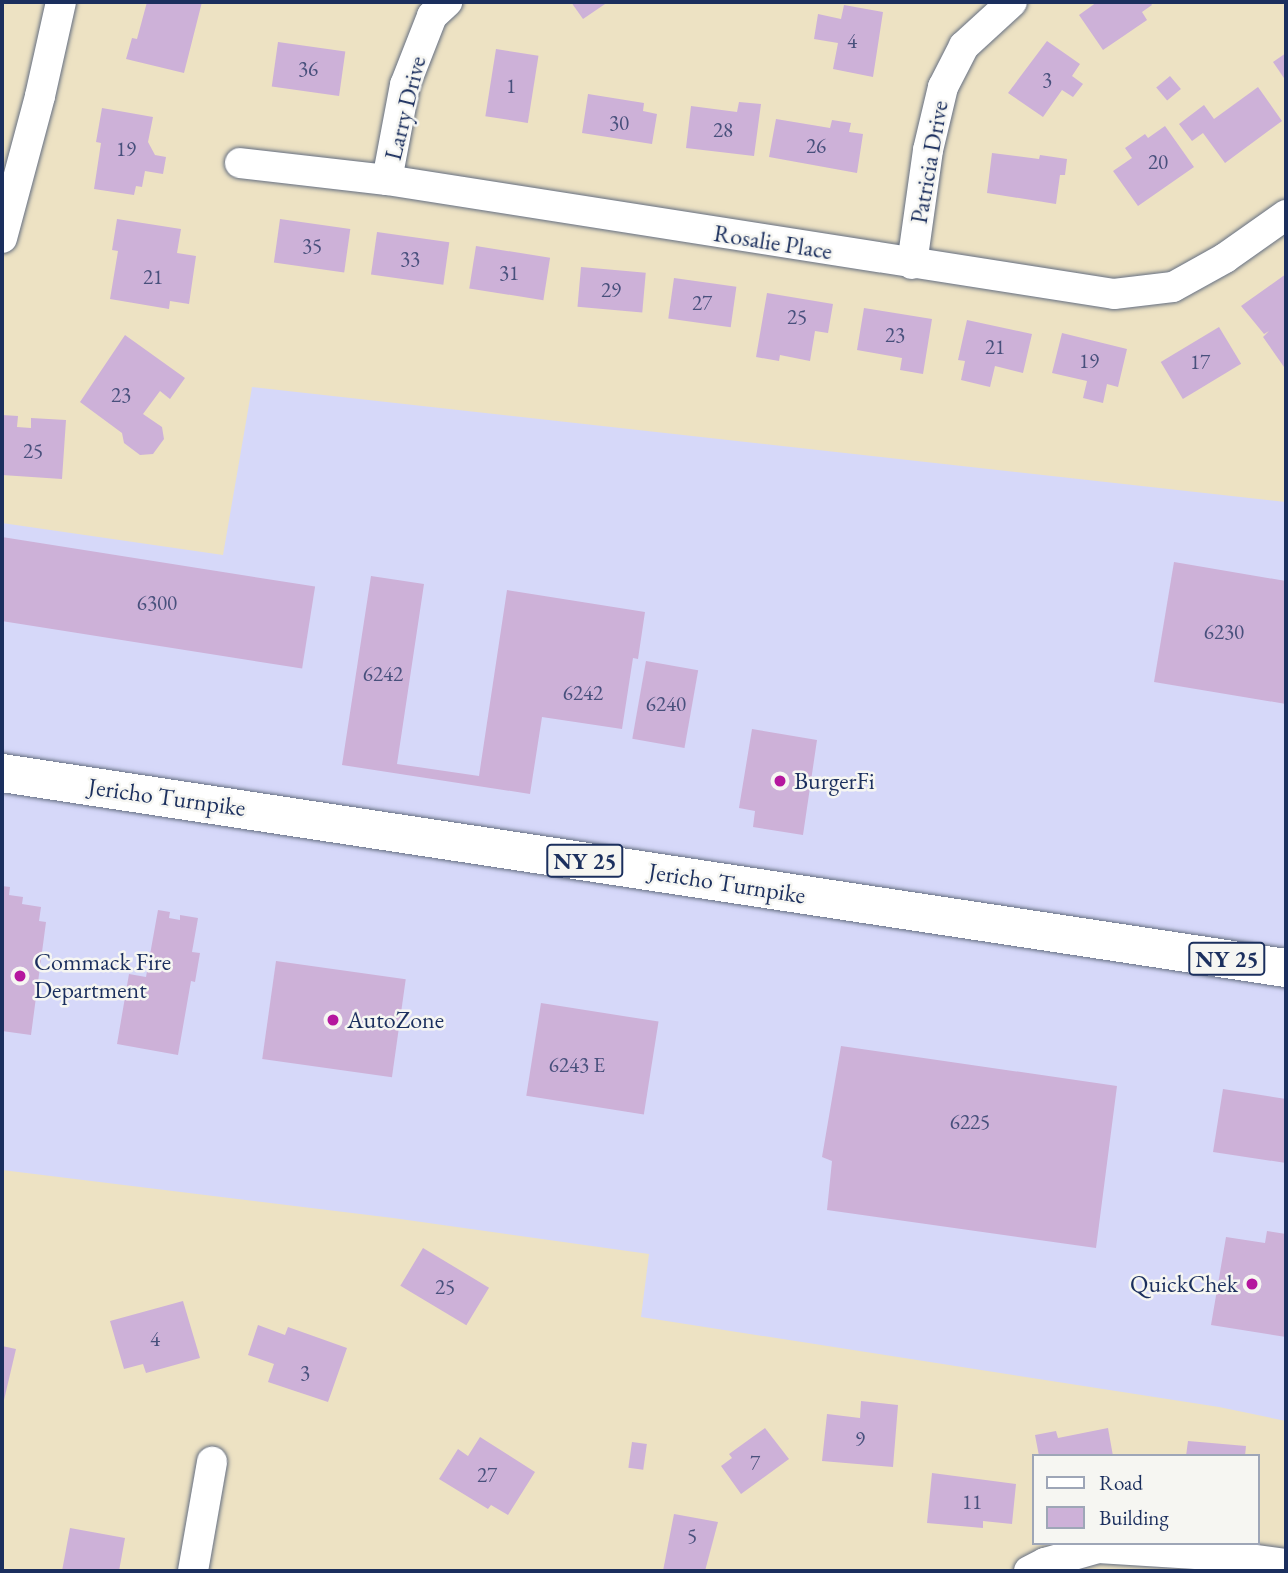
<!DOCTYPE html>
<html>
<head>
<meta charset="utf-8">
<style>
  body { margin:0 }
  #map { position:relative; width:1288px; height:1573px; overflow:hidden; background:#ede2c3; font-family:"EB Garamond",serif }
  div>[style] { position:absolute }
  .built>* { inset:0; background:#d6d8f9 }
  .building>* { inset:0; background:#cdb1d8; transform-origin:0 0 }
  .roads { filter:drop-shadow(0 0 2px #646e81) drop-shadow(0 0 2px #646e81) }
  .minor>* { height:30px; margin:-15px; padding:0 15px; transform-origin:15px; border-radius:15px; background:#fff }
  .primary>* { height:38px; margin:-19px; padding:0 19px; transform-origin:19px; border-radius:19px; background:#fff }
  .dots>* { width:19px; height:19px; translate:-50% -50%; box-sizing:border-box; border:4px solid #f6f6f2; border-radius:50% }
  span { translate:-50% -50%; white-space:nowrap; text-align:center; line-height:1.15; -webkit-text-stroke:5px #f6f6f2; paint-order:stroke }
  .number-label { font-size:21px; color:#48507c }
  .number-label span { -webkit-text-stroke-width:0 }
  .shield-label span { padding:2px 5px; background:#f6f6f2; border:2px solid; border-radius:5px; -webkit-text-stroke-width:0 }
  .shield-label { font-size:23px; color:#1b2f5e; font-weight:700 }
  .street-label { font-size:24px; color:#1b2f5e }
  .poi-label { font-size:24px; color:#1b2f5e }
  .left { translate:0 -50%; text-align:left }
  .right { translate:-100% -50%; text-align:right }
  .frame { position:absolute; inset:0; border:4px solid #1b2f5e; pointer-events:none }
  .legend { position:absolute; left:1032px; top:1454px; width:228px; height:91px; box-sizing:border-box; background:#f6f6f2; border:2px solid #9ea6b7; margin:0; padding:9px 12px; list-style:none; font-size:21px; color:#1b2f5e }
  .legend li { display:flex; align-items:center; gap:14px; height:35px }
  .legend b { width:35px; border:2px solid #9ea6b7 }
</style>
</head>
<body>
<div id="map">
  <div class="built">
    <div style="clip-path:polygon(252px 387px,1286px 502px,1286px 1421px,1219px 1407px,641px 1317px,649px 1254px,393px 1218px,2px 1170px,2px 523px,223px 555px)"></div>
  </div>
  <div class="building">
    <div style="clip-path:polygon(147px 2px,202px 2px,184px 73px,126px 59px,132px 38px,137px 39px)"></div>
    <div style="clip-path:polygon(571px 2px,608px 2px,583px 19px)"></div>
    <div style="clip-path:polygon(1097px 2px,1150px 2px,1152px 5px,1142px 12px,1147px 20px,1103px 50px,1079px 15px)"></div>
    <div style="clip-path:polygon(844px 5px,883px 12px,873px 77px,833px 69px,838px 43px,814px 39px,818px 14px,841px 19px)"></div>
    <div style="clip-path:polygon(1047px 41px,1080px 64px,1072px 76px,1083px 84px,1073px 97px,1062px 90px,1043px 117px,1008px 93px)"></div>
    <div style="left:278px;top:42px;width:68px;height:45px;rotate:8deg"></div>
    <div style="left:496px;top:49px;width:43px;height:68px;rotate:9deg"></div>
    <div style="clip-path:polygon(1286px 53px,1286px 81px,1273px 62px)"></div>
    <div style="left:1170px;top:76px;width:17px;height:18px;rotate:50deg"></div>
    <div style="clip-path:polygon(1258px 87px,1282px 121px,1225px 163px,1203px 133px,1192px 141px,1179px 124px,1204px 105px,1214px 119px)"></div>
    <div style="clip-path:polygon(588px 94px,644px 103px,643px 111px,657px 114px,652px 144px,582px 133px)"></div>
    <div style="clip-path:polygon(739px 102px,761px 104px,754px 156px,686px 148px,691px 106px,737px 112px)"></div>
    <div style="clip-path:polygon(102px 108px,153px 117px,148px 142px,155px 155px,166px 157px,163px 174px,145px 171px,142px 187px,136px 186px,134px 195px,94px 189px,101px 143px,96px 142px)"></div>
    <div style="clip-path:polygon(776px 119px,830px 128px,832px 120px,851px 123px,849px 132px,863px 134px,857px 173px,769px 157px)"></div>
    <div style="clip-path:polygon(1165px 126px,1194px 167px,1138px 206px,1113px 171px,1132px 158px,1125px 148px,1145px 134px,1148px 138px)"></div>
    <div style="clip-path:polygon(992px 153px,1039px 159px,1040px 155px,1067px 159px,1065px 175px,1060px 175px,1056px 204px,987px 193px)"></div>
    <div style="clip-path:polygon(117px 219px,181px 229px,177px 253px,196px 256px,189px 304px,170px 301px,169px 309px,110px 299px,118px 251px,112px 250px)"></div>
    <div style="left:280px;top:219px;width:71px;height:44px;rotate:8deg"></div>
    <div style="left:377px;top:232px;width:73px;height:43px;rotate:8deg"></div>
    <div style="left:476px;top:246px;width:75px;height:43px;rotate:9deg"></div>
    <div style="left:581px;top:267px;width:65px;height:40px;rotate:5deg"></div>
    <div style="clip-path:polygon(1286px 274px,1286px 365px,1284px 367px,1263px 337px,1269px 331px,1264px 334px,1241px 306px)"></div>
    <div style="left:674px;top:278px;width:63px;height:41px;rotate:8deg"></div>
    <div style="clip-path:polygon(767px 293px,833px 304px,828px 333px,815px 331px,810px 361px,780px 355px,779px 361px,756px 357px)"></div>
    <div style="clip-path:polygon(864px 308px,932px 319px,923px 374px,900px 370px,902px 358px,857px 350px)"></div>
    <div style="clip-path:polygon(967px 320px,1032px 334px,1023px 373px,995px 366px,990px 387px,961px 380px,965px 361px,958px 360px)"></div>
    <div style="left:1219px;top:327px;width:43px;height:68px;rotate:59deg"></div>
    <div style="clip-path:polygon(1062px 333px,1127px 349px,1118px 387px,1107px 384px,1103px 403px,1083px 398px,1087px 381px,1052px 373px)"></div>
    <div style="clip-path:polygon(125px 335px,185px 378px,170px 399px,160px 391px,143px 414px,162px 427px,164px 439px,153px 454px,140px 455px,124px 443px,122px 433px,80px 402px)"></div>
    <div style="clip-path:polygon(2px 415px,18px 416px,17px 427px,31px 428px,31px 418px,66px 420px,62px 479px,2px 475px)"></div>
    <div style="left:2px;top:537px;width:317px;height:83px;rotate:9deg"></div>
    <div style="clip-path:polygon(1174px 562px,1286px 581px,1286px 704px,1154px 682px)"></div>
    <div style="clip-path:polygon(371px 576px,424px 584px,397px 764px,479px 776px,507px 590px,645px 612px,638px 659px,633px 658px,622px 729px,542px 717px,530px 794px,342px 765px)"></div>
    <div style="left:646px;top:661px;width:53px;height:79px;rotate:10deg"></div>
    <div style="clip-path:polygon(752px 729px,817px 740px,803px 835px,753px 827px,755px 811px,739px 808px)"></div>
    <div style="clip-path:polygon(2px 886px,10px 887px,9px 895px,23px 897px,22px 904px,41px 907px,39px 921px,46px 922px,31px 1035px,2px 1031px)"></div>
    <div style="clip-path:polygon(158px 910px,170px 912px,169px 918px,180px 920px,180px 915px,198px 918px,192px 952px,200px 953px,195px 982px,191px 981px,178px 1055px,117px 1044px,129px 974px,146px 977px)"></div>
    <div style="left:276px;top:961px;width:131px;height:99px;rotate:8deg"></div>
    <div style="left:541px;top:1003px;width:119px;height:94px;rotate:9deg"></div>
    <div style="clip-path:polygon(841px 1046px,1117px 1086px,1096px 1248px,827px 1210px,832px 1161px,822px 1157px)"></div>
    <div style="clip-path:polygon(1223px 1089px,1286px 1099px,1286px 1163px,1213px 1152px)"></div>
    <div style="clip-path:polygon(1267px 1231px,1286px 1234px,1286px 1337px,1211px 1325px,1226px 1237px,1265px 1243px)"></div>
    <div style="left:423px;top:1248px;width:77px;height:44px;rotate:31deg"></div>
    <div style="clip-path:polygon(183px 1301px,200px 1358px,146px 1373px,143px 1364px,124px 1369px,110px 1321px)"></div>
    <div style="clip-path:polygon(258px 1325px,285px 1335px,288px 1327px,347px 1348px,328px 1402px,268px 1382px,274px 1364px,248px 1355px)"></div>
    <div style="clip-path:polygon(2px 1346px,16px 1349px,4px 1400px,2px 1399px)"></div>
    <div style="clip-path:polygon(861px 1401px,898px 1405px,893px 1467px,822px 1461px,827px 1414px,860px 1418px)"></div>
    <div style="clip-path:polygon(765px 1428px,789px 1459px,741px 1494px,721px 1466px,732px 1458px,729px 1454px)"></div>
    <div style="clip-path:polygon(1108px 1428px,1113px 1456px,1039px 1456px,1035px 1435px,1056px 1431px,1058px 1438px)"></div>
    <div style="clip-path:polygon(480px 1437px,535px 1472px,508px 1515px,491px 1505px,488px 1509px,439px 1479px,458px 1449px,468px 1456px)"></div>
    <div style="clip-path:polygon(1188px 1441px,1246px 1446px,1245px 1456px,1186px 1456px)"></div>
    <div style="left:632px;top:1442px;width:15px;height:26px;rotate:8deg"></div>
    <div style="clip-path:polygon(932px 1473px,1016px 1484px,1012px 1524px,983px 1521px,983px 1528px,927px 1523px)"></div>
    <div style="clip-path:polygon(674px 1514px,718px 1522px,705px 1571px,663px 1571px)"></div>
    <div style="clip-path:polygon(70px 1528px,125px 1538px,119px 1571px,62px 1571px)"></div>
  </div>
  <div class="roads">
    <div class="minor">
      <div style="left:240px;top:163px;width:148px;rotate:6.6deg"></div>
      <div style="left:387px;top:180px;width:736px;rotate:8.91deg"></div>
      <div style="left:1114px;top:294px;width:59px;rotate:-6.8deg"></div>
      <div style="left:1173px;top:287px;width:60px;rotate:-29.1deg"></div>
      <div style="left:1225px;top:258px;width:75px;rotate:-35.2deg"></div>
      <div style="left:387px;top:180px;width:97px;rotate:-79.3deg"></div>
      <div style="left:405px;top:85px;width:74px;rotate:-68.6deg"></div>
      <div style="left:432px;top:16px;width:21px;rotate:-43deg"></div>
      <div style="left:2px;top:238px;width:147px;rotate:-75deg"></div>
      <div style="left:40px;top:96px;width:96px;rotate:-77.4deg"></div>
      <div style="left:912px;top:264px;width:115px;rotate:-82deg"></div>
      <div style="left:928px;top:150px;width:65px;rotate:-76.6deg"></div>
      <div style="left:943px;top:87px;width:46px;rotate:-62.9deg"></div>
      <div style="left:964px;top:46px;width:65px;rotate:-42.5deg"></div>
      <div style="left:193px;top:1571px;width:111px;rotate:-80.1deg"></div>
      <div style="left:1029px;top:1571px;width:18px;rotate:-27deg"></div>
      <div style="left:1045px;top:1563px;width:55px;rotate:-15.8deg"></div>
      <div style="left:1098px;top:1548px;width:130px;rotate:3.5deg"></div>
      <div style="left:1228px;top:1556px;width:59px;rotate:7.9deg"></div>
    </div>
    <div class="primary">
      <div style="left:2px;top:773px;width:1299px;rotate:8.64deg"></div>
    </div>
  </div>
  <div class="dots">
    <div style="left:780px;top:781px;background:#b5179e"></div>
    <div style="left:20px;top:976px;background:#b5179e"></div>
    <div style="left:333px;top:1020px;background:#b5179e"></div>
    <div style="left:1252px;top:1284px;background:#b5179e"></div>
  </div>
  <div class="number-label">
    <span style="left:852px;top:41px">4</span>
    <span style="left:308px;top:69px">36</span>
    <span style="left:1047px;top:80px">3</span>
    <span style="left:511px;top:86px">1</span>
    <span style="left:619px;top:123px">30</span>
    <span style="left:723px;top:130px">28</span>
    <span style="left:816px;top:146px">26</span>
    <span style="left:126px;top:149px">19</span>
    <span style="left:1158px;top:162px">20</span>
    <span style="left:312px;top:246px">35</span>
    <span style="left:410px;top:259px">33</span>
    <span style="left:509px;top:273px">31</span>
    <span style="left:153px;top:277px">21</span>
    <span style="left:611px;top:290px">29</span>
    <span style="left:702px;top:303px">27</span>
    <span style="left:797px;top:317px">25</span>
    <span style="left:895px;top:335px">23</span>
    <span style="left:995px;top:347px">21</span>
    <span style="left:1089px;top:361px">19</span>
    <span style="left:1200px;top:362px">17</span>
    <span style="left:121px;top:395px">23</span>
    <span style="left:33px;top:451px">25</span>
    <span style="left:157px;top:603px">6300</span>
    <span style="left:1224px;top:632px">6230</span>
    <span style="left:383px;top:674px">6242</span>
    <span style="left:583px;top:693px">6242</span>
    <span style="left:666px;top:704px">6240</span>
    <span style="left:577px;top:1065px">6243 E</span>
    <span style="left:970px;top:1122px">6225</span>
    <span style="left:445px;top:1287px">25</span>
    <span style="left:155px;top:1339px">4</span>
    <span style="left:305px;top:1373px">3</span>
    <span style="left:860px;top:1439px">9</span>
    <span style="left:755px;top:1463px">7</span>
    <span style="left:487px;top:1475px">27</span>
    <span style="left:972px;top:1502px">11</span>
    <span style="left:692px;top:1536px">5</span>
  </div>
  <div class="shield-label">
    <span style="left:585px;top:861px">NY 25</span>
    <span style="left:1227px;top:959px">NY 25</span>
  </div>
  <div class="street-label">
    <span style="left:405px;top:108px;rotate:-76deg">Larry Drive</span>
    <span style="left:929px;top:162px;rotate:-80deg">Patricia Drive</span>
    <span style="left:773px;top:242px;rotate:9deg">Rosalie Place</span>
    <span style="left:167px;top:797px;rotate:8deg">Jericho Turnpike</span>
    <span style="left:727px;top:883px;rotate:9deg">Jericho Turnpike</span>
  </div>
  <div class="poi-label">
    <span class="left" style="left:794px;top:781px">BurgerFi</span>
    <span class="left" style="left:34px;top:976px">Commack Fire<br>Department</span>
    <span class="left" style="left:347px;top:1020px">AutoZone</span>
    <span class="right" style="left:1238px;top:1284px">QuickChek</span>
  </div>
  <div class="frame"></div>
  <ul class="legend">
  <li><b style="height:9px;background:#fff"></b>Road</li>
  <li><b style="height:19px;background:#cdb1d8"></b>Building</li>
  </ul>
</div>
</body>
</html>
